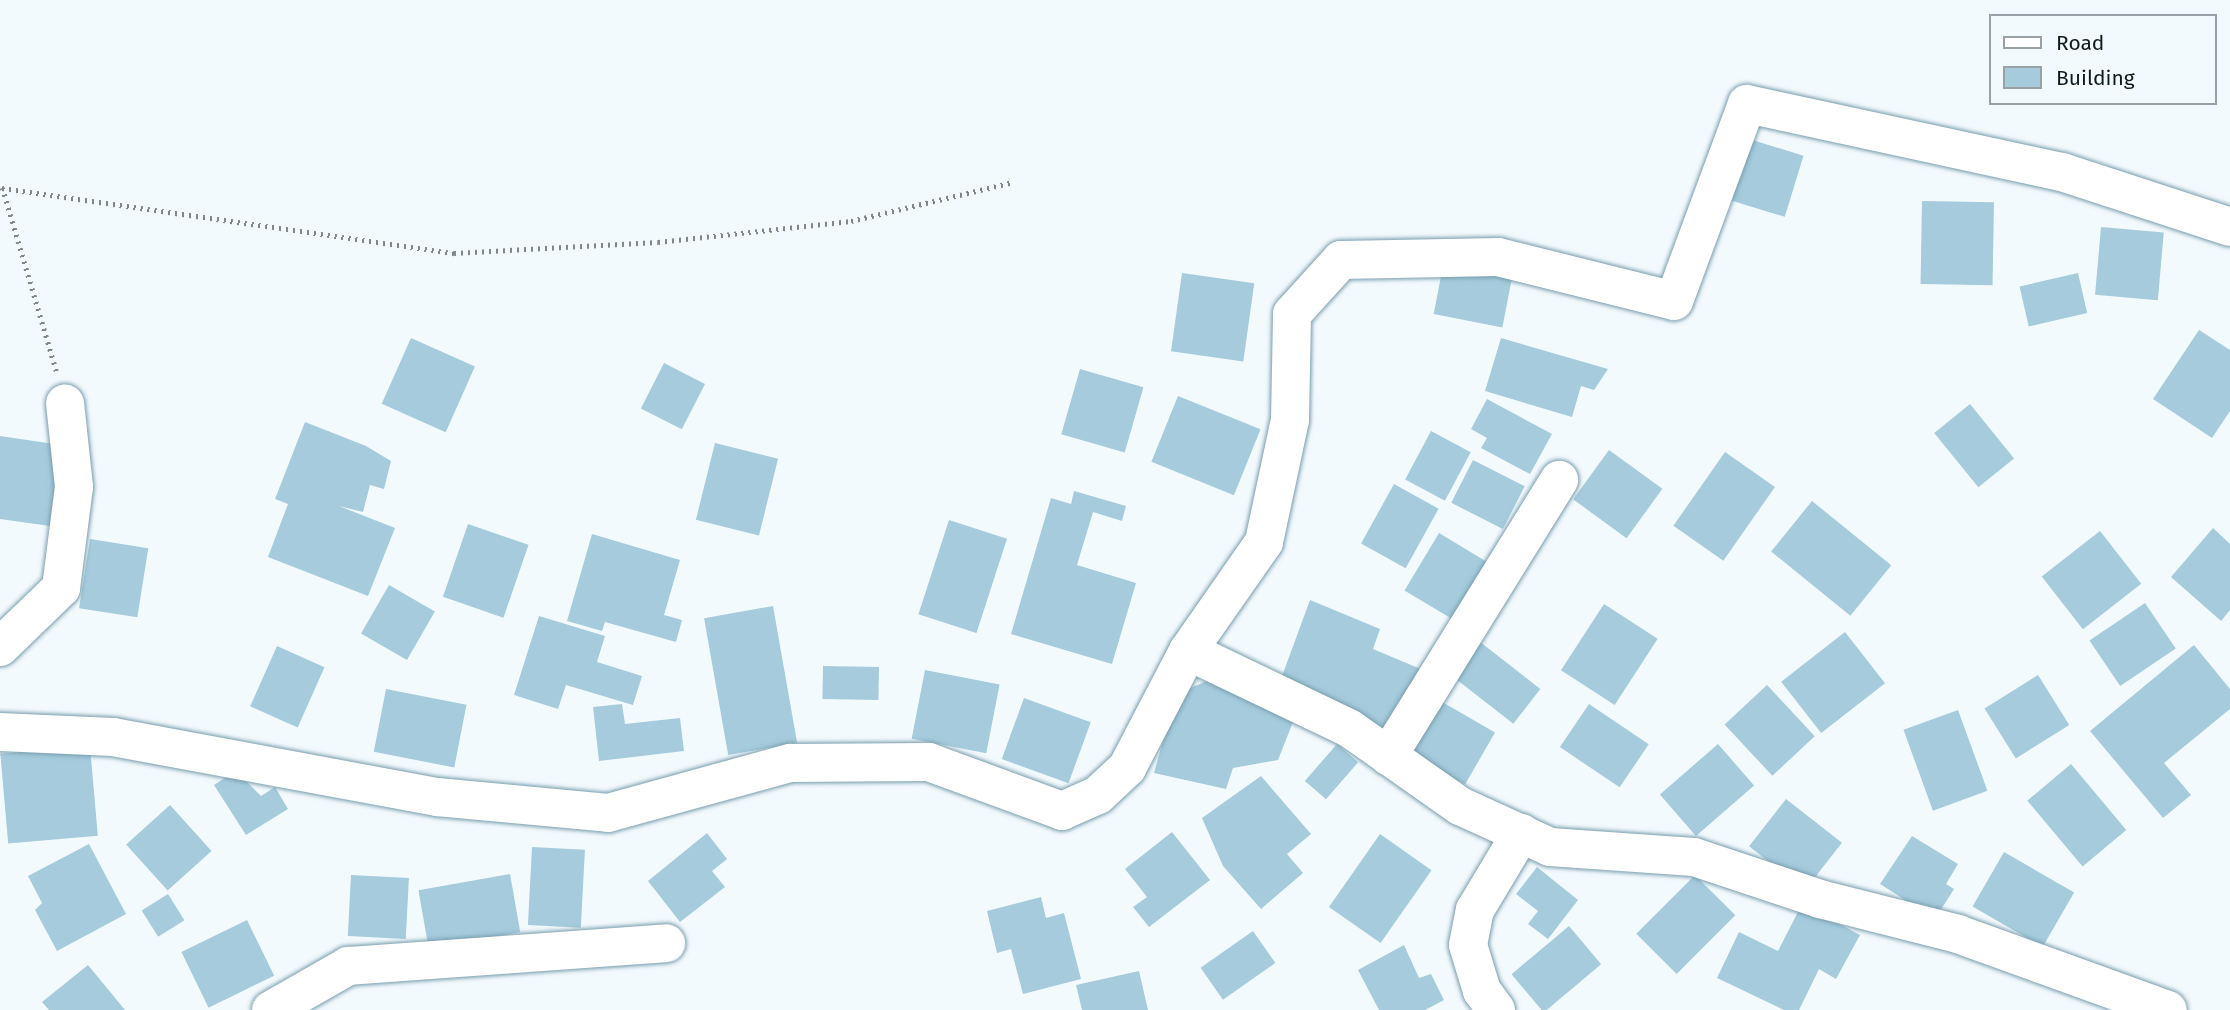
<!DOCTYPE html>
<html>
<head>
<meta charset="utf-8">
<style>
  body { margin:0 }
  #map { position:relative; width:2230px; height:1010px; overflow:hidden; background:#f3fafe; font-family:"Fira Sans",sans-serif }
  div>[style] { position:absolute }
  .building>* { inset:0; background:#a5cbdd; transform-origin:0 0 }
  .path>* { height:4.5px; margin-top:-2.25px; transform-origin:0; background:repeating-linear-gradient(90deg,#7d888d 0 2px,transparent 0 7px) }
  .roads { filter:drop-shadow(0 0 2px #789dae) drop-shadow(0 0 2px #789dae) }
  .minor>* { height:38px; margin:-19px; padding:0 19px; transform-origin:19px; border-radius:19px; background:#fff }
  span { translate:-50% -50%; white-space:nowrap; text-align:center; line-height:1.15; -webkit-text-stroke:5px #f3fafe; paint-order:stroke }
  .legend { position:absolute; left:1989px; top:14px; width:228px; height:91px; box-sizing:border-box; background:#f3fafe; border:2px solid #97a1a6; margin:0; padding:9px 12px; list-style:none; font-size:21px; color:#0d1c22 }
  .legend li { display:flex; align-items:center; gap:14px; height:35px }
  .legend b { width:35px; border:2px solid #97a1a6 }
</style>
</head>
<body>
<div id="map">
  <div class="building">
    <div style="left:1749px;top:139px;width:57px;height:64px;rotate:17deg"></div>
    <div style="left:1922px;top:201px;width:72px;height:83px;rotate:1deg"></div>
    <div style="left:2101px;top:227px;width:63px;height:68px;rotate:5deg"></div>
    <div style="left:1443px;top:266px;width:70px;height:49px;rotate:11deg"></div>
    <div style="left:1182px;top:273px;width:73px;height:79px;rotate:8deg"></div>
    <div style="left:2078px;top:273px;width:41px;height:60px;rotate:77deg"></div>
    <div style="clip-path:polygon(2199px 330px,2230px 350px,2230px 411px,2212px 438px,2153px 399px)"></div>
    <div style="left:411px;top:338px;width:70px;height:72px;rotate:24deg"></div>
    <div style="clip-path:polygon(1501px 338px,1608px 369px,1594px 390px,1581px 386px,1572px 417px,1485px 391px)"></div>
    <div style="left:664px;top:363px;width:46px;height:51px;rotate:27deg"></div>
    <div style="left:1080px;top:369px;width:66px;height:68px;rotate:16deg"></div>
    <div style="left:1178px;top:396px;width:89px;height:71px;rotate:22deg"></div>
    <div style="clip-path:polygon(1487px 399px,1552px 434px,1530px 474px,1481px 448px,1487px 438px,1471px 429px)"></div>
    <div style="left:1970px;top:404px;width:70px;height:46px;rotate:51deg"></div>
    <div style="clip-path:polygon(305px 422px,366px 446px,391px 461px,384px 489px,370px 485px,363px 512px,339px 506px,395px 528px,368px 596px,268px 557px,288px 504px,275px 499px)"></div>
    <div style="left:1431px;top:431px;width:45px;height:55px;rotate:28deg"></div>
    <div style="clip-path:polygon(0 436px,61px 445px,50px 526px,0 519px)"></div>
    <div style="left:715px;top:443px;width:65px;height:79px;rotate:14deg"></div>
    <div style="left:1609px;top:450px;width:66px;height:61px;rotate:36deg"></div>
    <div style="left:1725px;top:452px;width:61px;height:90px;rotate:35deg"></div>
    <div style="left:1473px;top:460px;width:58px;height:48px;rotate:27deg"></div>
    <div style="left:1394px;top:484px;width:51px;height:68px;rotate:29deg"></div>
    <div style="clip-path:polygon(1074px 491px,1126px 506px,1122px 521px,1093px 512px,1077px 565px,1136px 583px,1112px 664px,1011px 634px,1051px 498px,1071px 504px)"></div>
    <div style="left:1812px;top:501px;width:102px;height:65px;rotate:39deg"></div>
    <div style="left:949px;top:520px;width:61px;height:99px;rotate:18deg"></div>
    <div style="left:468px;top:524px;width:64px;height:77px;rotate:19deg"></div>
    <div style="clip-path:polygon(2213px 528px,2230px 544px,2230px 610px,2221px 621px,2171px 577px)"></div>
    <div style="left:2100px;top:531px;width:67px;height:74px;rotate:52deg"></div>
    <div style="left:1439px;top:533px;width:61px;height:67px;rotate:31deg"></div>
    <div style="clip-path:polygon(592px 534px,680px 560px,664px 615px,682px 620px,676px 642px,605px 622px,602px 631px,567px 621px)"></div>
    <div style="left:90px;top:539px;width:59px;height:70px;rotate:9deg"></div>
    <div style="left:389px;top:585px;width:53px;height:56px;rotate:30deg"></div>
    <div style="clip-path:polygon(1310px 600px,1380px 629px,1373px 649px,1423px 670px,1398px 733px,1278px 687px)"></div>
    <div style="left:2145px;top:603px;width:55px;height:67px;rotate:56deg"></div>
    <div style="left:1604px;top:604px;width:64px;height:79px;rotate:33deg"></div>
    <div style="left:773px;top:606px;width:139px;height:70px;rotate:80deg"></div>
    <div style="clip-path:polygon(539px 616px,605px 636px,597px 662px,642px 676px,633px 705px,566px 685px,558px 709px,514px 695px)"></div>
    <div style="left:1845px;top:632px;width:65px;height:81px;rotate:52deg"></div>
    <div style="left:1475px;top:638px;width:83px;height:44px;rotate:38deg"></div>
    <div style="clip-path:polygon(2194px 645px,2230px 689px,2230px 709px,2164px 763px,2191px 795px,2163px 818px,2090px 731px)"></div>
    <div style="left:277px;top:646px;width:52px;height:66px;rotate:24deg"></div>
    <div style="left:823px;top:666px;width:56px;height:33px;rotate:1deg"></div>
    <div style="left:925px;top:670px;width:76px;height:70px;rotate:11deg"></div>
    <div style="left:2038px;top:675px;width:59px;height:63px;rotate:58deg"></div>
    <div style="clip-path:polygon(1214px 678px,1293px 722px,1278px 760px,1233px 768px,1226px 789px,1154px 773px,1176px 694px)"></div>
    <div style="left:1767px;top:685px;width:70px;height:58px;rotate:47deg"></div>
    <div style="left:386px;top:689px;width:82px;height:64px;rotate:11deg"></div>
    <div style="left:1024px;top:698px;width:71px;height:65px;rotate:20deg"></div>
    <div style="left:1437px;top:699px;width:67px;height:60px;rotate:30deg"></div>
    <div style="clip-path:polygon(622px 704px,625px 724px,680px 718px,684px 751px,599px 761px,593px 707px)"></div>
    <div style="left:1589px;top:704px;width:72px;height:52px;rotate:34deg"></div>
    <div style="left:1958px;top:710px;width:86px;height:58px;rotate:70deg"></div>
    <div style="left:1337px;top:744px;width:28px;height:49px;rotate:41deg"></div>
    <div style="left:1718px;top:744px;width:55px;height:77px;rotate:49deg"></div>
    <div style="left:90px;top:746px;width:90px;height:90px;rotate:85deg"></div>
    <div style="left:2071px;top:764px;width:86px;height:57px;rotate:50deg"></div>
    <div style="clip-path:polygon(236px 771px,261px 796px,275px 787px,288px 809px,246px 835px,214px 785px)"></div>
    <div style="clip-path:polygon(1261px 776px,1311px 834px,1287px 854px,1303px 873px,1261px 909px,1223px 866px,1202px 818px)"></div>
    <div style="left:1786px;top:799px;width:71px;height:60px;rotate:38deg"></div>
    <div style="left:170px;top:805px;width:62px;height:59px;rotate:48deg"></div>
    <div style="clip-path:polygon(1172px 832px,1210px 880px,1149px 927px,1133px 907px,1147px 897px,1125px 869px)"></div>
    <div style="clip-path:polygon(707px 833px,727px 859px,712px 871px,725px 887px,680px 922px,648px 881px)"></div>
    <div style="left:1380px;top:834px;width:63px;height:89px;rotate:35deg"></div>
    <div style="clip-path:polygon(1912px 836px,1958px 864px,1946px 884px,1954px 889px,1935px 919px,1880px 884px)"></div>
    <div style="clip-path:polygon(89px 844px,126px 914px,57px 951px,35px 910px,42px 903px,28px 876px)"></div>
    <div style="left:532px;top:847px;width:53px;height:78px;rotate:3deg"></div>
    <div style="left:2004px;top:852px;width:81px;height:63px;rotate:30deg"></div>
    <div style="clip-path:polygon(1537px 867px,1578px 900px,1548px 939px,1528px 924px,1538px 911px,1516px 894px)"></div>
    <div style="left:510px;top:874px;width:59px;height:93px;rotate:80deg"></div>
    <div style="left:351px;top:875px;width:58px;height:61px;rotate:3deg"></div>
    <div style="left:1695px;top:875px;width:57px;height:83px;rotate:45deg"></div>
    <div style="left:168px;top:894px;width:31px;height:31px;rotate:58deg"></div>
    <div style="clip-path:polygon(1041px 897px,1046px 918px,1064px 913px,1081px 979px,1023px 994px,1011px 949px,997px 953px,987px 911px)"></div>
    <div style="clip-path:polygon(1802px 904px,1860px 935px,1836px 979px,1819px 969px,1799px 1010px,1784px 1010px,1717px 978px,1739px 932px,1778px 951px)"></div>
    <div style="left:247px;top:920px;width:62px;height:73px;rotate:64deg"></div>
    <div style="left:1569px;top:926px;width:50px;height:75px;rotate:50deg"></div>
    <div style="left:1253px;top:931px;width:39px;height:64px;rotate:55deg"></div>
    <div style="clip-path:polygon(1404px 945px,1419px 978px,1431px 974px,1444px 1000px,1425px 1010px,1379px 1010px,1358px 970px)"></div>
    <div style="clip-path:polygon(88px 965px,125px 1010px,49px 1010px,42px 1002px)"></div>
    <div style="clip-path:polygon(1139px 971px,1148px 1010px,1082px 1010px,1076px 985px)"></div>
  </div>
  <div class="path">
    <div style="left:56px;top:371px;width:191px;rotate:-106.4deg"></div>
    <div style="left:2px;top:188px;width:457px;rotate:8.2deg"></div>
    <div style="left:454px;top:253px;width:204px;rotate:-3.1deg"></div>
    <div style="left:658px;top:242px;width:194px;rotate:-6.2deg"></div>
    <div style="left:851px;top:221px;width:167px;rotate:-13.5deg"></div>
  </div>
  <div class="roads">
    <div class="minor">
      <div style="left:0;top:647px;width:85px;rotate:-44deg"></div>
      <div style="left:61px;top:588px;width:102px;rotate:-82.7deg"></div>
      <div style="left:74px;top:487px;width:84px;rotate:-96.1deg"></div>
      <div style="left:1188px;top:651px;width:133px;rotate:-55.1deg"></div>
      <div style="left:1264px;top:542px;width:125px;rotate:-78deg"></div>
      <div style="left:1290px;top:420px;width:106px;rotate:-88.9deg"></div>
      <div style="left:1292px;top:314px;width:73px;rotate:-47.8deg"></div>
      <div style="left:1341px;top:260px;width:157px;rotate:-1.1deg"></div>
      <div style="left:1498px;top:257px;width:181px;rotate:14deg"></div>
      <div style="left:1674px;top:301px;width:210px;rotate:-69.7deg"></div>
      <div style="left:1747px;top:104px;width:322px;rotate:12.2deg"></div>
      <div style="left:2062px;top:172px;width:177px;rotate:18.1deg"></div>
      <div style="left:0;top:732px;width:113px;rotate:2.5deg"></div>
      <div style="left:113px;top:737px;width:330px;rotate:10.5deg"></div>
      <div style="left:437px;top:797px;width:172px;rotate:5.3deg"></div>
      <div style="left:608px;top:813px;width:189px;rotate:-15.4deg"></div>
      <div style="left:790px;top:763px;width:139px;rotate:-0.4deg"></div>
      <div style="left:929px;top:762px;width:142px;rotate:20.2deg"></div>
      <div style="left:1062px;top:811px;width:39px;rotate:-24deg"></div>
      <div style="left:1098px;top:795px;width:40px;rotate:-43deg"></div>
      <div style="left:1127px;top:768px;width:132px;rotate:-62.5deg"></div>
      <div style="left:1188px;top:651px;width:178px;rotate:25.6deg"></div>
      <div style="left:1349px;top:728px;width:136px;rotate:35.1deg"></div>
      <div style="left:1460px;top:806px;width:99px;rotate:24.5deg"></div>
      <div style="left:1550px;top:847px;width:144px;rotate:4deg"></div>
      <div style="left:1694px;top:857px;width:133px;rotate:18.4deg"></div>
      <div style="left:1820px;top:899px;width:142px;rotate:14.2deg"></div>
      <div style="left:1958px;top:934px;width:223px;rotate:19.9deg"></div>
      <div style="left:1388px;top:756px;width:325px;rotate:-58.2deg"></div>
      <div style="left:271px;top:1010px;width:89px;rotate:-29.7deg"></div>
      <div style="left:348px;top:966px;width:319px;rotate:-4.1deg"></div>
      <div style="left:1496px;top:1010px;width:24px;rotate:-126deg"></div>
      <div style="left:1482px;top:991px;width:48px;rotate:-106.9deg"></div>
      <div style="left:1468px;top:945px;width:36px;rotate:-79deg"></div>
      <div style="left:1475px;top:910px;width:90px;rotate:-59.1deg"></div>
    </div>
  </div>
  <ul class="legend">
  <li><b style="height:9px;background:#fff"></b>Road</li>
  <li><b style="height:19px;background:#a5cbdd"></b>Building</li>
  </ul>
</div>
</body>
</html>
